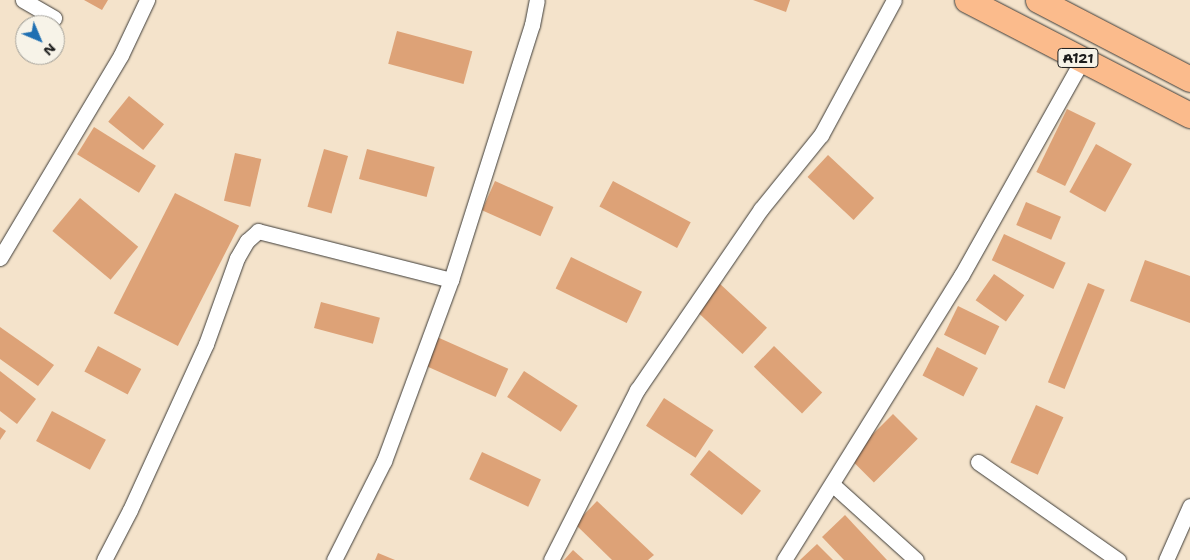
<!DOCTYPE html>
<html>
<head>
<meta charset="utf-8">
<style>
  body { margin:0 }
  #map { position:relative; width:1190px; height:560px; overflow:hidden; background:#f4e3cb; font-family:"Shantell Sans",sans-serif }
  div>[style] { position:absolute }
  .building>* { inset:0; background:#dda277; transform-origin:0 0 }
  .roads { filter:drop-shadow(0 0 1px #3c3a36) drop-shadow(0 0 1px #3c3a36) }
  .minor>* { height:15px; margin:-7.5px; padding:0 7.5px; transform-origin:7.5px; border-radius:7.5px; background:#fff }
  .trunk>* { height:25px; margin:-12.5px; padding:0 12.5px; transform-origin:12.5px; border-radius:12.5px; background:#fbbb8c }
  span { translate:-50% -50%; white-space:nowrap; text-align:center; line-height:1.15; -webkit-text-stroke:4px #f7f3e8; paint-order:stroke }
  .shield-label span { padding:1px 4px; background:#f7f3e8; border:1px solid; border-radius:4px; -webkit-text-stroke-width:0 }
  .shield-label { font-size:14px; color:#1c1c1c; font-weight:700 }
  .north { position:absolute; left:15px; top:15px; width:50px; height:50px; box-sizing:border-box; background:#f7f3e8; border:1px solid #9f9d96; border-radius:50%; rotate:135deg; font-size:14px; font-weight:700; line-height:20px; text-align:center; color:#1c1c1c }
  .north::after { content:''; display:block; margin:auto; width:18px; height:22px; background:#1f6fb2; clip-path:polygon(50% 0,100% 100%,50% 72%,0 100%) }
</style>
</head>
<body>
<div id="map">
  <div class="building">
    <div style="clip-path:polygon(84px 0,108px 0,102px 10px)"></div>
    <div style="clip-path:polygon(753px 0,790px 0,786px 12px)"></div>
    <div style="left:397px;top:31px;width:78px;height:34px;rotate:15deg"></div>
    <div style="left:129px;top:96px;width:45px;height:33px;rotate:39deg"></div>
    <div style="left:1067px;top:109px;width:32px;height:70px;rotate:26deg"></div>
    <div style="left:94px;top:127px;width:73px;height:32px;rotate:32deg"></div>
    <div style="left:1096px;top:144px;width:41px;height:55px;rotate:29deg"></div>
    <div style="left:324px;top:149px;width:25px;height:60px;rotate:16deg"></div>
    <div style="left:367px;top:149px;width:70px;height:31px;rotate:15deg"></div>
    <div style="left:235px;top:153px;width:27px;height:49px;rotate:13deg"></div>
    <div style="left:828px;top:155px;width:63px;height:30px;rotate:43deg"></div>
    <div style="left:495px;top:181px;width:64px;height:32px;rotate:24deg"></div>
    <div style="left:613px;top:181px;width:88px;height:29px;rotate:28deg"></div>
    <div style="left:175px;top:193px;width:72px;height:135px;rotate:27deg"></div>
    <div style="left:80px;top:198px;width:76px;height:43px;rotate:40deg"></div>
    <div style="left:1026px;top:202px;width:38px;height:25px;rotate:23deg"></div>
    <div style="left:1004px;top:234px;width:68px;height:29px;rotate:25deg"></div>
    <div style="left:571px;top:257px;width:79px;height:35px;rotate:26deg"></div>
    <div style="clip-path:polygon(1145px 260px,1190px 276px,1190px 323px,1130px 301px)"></div>
    <div style="left:994px;top:274px;width:37px;height:32px;rotate:35deg"></div>
    <div style="left:718px;top:282px;width:67px;height:36px;rotate:43deg"></div>
    <div style="left:1088px;top:283px;width:18px;height:107px;rotate:22deg"></div>
    <div style="left:321px;top:302px;width:61px;height:27px;rotate:15deg"></div>
    <div style="left:958px;top:306px;width:46px;height:32px;rotate:26deg"></div>
    <div style="clip-path:polygon(0 327px,54px 365px,38px 386px,0 359px)"></div>
    <div style="left:437px;top:337px;width:78px;height:31px;rotate:24deg"></div>
    <div style="left:98px;top:346px;width:49px;height:29px;rotate:28deg"></div>
    <div style="left:774px;top:346px;width:67px;height:29px;rotate:44deg"></div>
    <div style="left:937px;top:347px;width:46px;height:32px;rotate:27deg"></div>
    <div style="clip-path:polygon(0 371px,36px 399px,17px 424px,0 411px)"></div>
    <div style="left:524px;top:371px;width:64px;height:31px;rotate:33deg"></div>
    <div style="left:664px;top:398px;width:59px;height:33px;rotate:33deg"></div>
    <div style="left:1036px;top:405px;width:30px;height:63px;rotate:24deg"></div>
    <div style="left:52px;top:411px;width:61px;height:34px;rotate:28deg"></div>
    <div style="left:893px;top:414px;width:35px;height:62px;rotate:45deg"></div>
    <div style="clip-path:polygon(0 427px,6px 431px,0 440px)"></div>
    <div style="left:709px;top:450px;width:66px;height:31px;rotate:38deg"></div>
    <div style="left:482px;top:452px;width:65px;height:30px;rotate:25deg"></div>
    <div style="clip-path:polygon(597px 501px,654px 555px,648px 560px,612px 560px,575px 524px)"></div>
    <div style="clip-path:polygon(845px 515px,887px 560px,844px 560px,822px 537px)"></div>
    <div style="clip-path:polygon(817px 544px,833px 560px,800px 560px)"></div>
    <div style="clip-path:polygon(573px 550px,584px 560px,564px 560px)"></div>
    <div style="clip-path:polygon(378px 553px,395px 560px,375px 560px)"></div>
  </div>
  <div class="roads">
    <div class="minor">
      <div style="left:23px;top:0;width:36px;rotate:30deg"></div>
      <div style="left:0;top:258px;width:236px;rotate:-59.2deg"></div>
      <div style="left:121px;top:55px;width:61px;rotate:-64.7deg"></div>
      <div style="left:978px;top:462px;width:171px;rotate:35deg"></div>
      <div style="left:832px;top:484px;width:113px;rotate:42.1deg"></div>
      <div style="left:104px;top:560px;width:56px;rotate:-62.5deg"></div>
      <div style="left:130px;top:510px;width:183px;rotate:-65.4deg"></div>
      <div style="left:206px;top:344px;width:91px;rotate:-70.2deg"></div>
      <div style="left:237px;top:258px;width:20px;rotate:-60deg"></div>
      <div style="left:247px;top:241px;width:15px;rotate:-42deg"></div>
      <div style="left:258px;top:231px;width:199px;rotate:14.2deg"></div>
      <div style="left:334px;top:560px;width:111px;rotate:-63.2deg"></div>
      <div style="left:384px;top:461px;width:193px;rotate:-69.7deg"></div>
      <div style="left:451px;top:280px;width:268px;rotate:-72.4deg"></div>
      <div style="left:532px;top:25px;width:25px;rotate:-79deg"></div>
      <div style="left:551px;top:560px;width:191px;rotate:-63.2deg"></div>
      <div style="left:637px;top:390px;width:219px;rotate:-55.6deg"></div>
      <div style="left:761px;top:209px;width:95px;rotate:-51deg"></div>
      <div style="left:821px;top:135px;width:153px;rotate:-61.6deg"></div>
      <div style="left:784px;top:560px;width:335px;rotate:-58.1deg"></div>
      <div style="left:961px;top:276px;width:248px;rotate:-60.7deg"></div>
      <div style="left:1166px;top:560px;width:59px;rotate:-66deg"></div>
    </div>
    <div class="trunk">
      <div style="left:967px;top:0;width:251px;rotate:27.3deg"></div>
      <div style="left:1038px;top:0;width:171px;rotate:27.5deg"></div>
    </div>
  </div>
  <div class="shield-label">
    <span style="left:1078px;top:58px">A121</span>
  </div>
  <div class="north">N</div>
</div>
</body>
</html>
